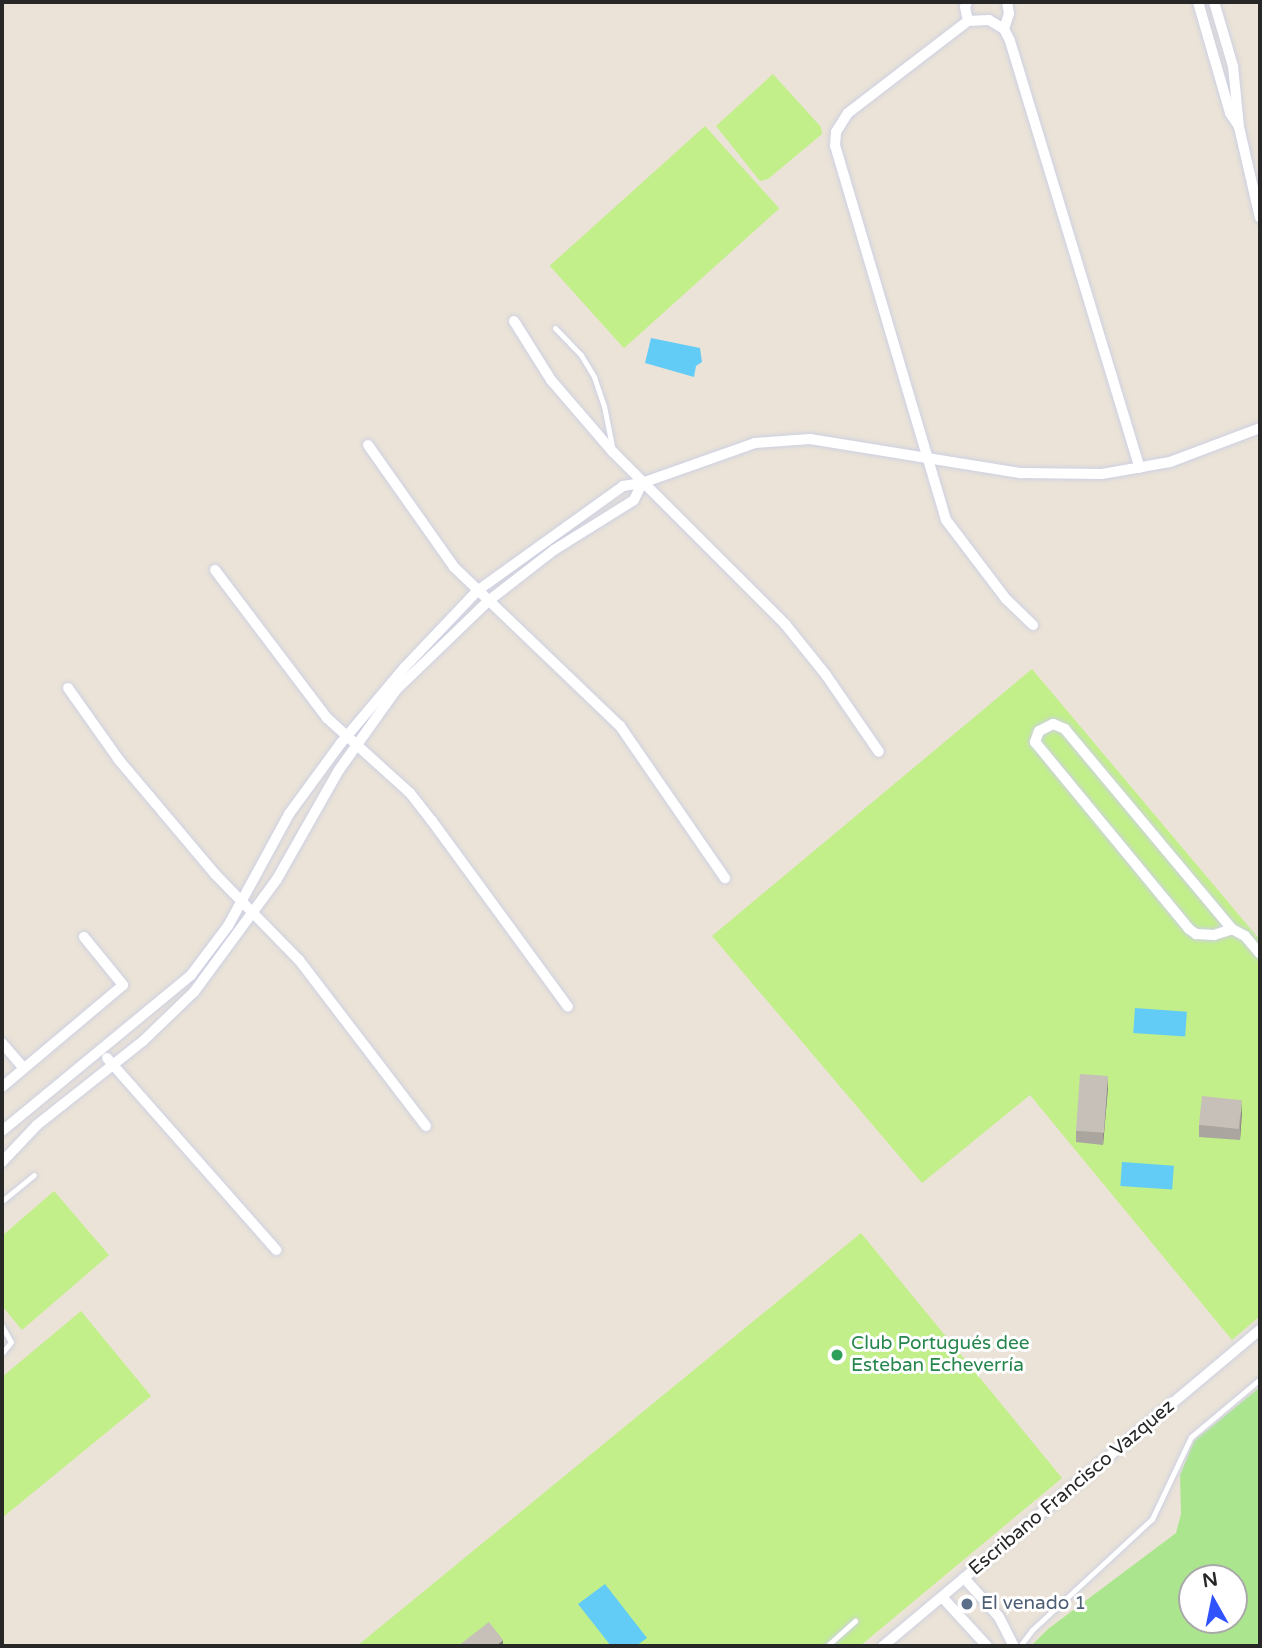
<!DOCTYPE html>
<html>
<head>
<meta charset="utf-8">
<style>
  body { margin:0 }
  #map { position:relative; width:1262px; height:1648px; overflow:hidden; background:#ebe3d7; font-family:"Varela Round",sans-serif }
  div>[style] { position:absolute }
  .green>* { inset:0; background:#abe68f }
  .pitch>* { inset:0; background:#c2ef8a; transform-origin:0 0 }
  .water>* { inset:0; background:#62ccf6; transform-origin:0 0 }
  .roads { filter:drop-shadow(0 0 2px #cdd0e2) drop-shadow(0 0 2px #cdd0e2) }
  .lane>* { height:5px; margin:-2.5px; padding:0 2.5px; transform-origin:2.5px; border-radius:2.5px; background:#fff }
  .street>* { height:10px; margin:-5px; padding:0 5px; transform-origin:5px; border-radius:5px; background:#fff }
  .wall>* { inset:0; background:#aaa59e }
  .shaded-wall>* { inset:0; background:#8b8681 }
  .building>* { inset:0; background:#c6c0b8; transform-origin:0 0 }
  .dots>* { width:19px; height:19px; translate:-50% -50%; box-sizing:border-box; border:4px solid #fff; border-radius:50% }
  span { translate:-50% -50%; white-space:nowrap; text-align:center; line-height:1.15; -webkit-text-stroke:6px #fff; paint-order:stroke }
  .leisure-label { font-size:19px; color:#27864d }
  .left { translate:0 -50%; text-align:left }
  .street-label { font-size:19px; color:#272727 }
  .service-label { font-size:19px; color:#4e5e75 }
  .frame { position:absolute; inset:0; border:4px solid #272727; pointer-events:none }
  .north { position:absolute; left:1178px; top:1564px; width:70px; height:70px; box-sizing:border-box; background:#fff; border:2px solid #a9a9a9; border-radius:50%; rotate:351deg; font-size:19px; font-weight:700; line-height:28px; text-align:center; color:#272727 }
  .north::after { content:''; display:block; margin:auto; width:24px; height:32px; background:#3153ff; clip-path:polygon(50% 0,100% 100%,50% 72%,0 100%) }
</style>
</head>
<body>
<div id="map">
  <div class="green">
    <div style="clip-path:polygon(evenodd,1260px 1387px,1260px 1646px,1031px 1646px,1048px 1629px,1176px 1533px,1181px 1514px,1180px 1475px,1194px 1441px,1260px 1387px,1192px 1578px,1234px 1578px,1234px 1620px,1192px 1620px,1192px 1578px)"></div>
  </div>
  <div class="pitch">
    <div style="clip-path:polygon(773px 74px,821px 127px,822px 134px,768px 179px,760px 181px,716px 126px)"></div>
    <div style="left:705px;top:126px;width:111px;height:209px;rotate:48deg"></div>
    <div style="clip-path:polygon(1032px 669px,1260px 940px,1260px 1316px,1232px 1340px,1030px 1095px,922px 1183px,712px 936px)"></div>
    <div style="clip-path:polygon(54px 1191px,109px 1255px,22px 1330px,2px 1306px,2px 1236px)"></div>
    <div style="clip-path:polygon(861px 1233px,1062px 1478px,860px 1646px,357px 1646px)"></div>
    <div style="clip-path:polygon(81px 1311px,151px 1396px,2px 1518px,2px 1377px)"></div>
  </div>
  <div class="water">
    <div style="clip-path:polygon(651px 338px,700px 348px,702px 362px,696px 366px,694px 377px,645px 363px)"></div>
    <div style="left:1135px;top:1008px;width:52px;height:25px;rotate:4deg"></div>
    <div style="left:1122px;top:1162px;width:52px;height:24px;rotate:4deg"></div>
    <div style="clip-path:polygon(605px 1584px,647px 1638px,636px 1646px,611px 1646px,578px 1604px)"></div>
  </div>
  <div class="roads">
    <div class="lane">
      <div style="left:555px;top:328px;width:37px;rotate:46deg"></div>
      <div style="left:581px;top:355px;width:26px;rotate:59deg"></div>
      <div style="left:594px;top:377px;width:31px;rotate:71deg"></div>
      <div style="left:604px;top:406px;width:41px;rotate:78.7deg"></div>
      <div style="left:2px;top:1201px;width:41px;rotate:-39.1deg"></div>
      <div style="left:2px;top:1326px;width:18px;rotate:61deg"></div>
      <div style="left:11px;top:1342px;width:14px;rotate:129deg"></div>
      <div style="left:827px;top:1646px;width:38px;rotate:-42deg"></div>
      <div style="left:1020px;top:1646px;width:20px;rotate:-53deg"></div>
      <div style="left:1032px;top:1630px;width:163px;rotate:-42.8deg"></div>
      <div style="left:1152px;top:1519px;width:91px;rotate:-64.6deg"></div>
      <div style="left:1191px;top:1437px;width:90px;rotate:-40deg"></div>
    </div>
    <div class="street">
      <div style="left:967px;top:2px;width:5px;rotate:112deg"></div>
      <div style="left:965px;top:7px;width:14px;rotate:78deg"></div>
      <div style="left:1198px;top:2px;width:116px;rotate:73.9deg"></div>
      <div style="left:1230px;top:113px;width:14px;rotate:56deg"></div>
      <div style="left:1214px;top:2px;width:67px;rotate:73.5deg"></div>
      <div style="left:1233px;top:66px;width:61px;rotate:84.4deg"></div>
      <div style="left:1239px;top:127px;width:93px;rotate:77deg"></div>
      <div style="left:1004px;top:29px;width:16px;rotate:-72deg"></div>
      <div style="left:1009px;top:14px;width:12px;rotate:-99deg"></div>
      <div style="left:514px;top:321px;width:70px;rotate:57.9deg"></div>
      <div style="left:551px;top:380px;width:95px;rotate:49.3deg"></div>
      <div style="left:613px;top:452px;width:243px;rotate:45deg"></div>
      <div style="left:785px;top:624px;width:65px;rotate:51.2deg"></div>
      <div style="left:826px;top:675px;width:93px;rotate:55.5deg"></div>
      <div style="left:368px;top:445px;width:149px;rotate:54.8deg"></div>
      <div style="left:454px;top:567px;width:230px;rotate:43.8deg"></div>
      <div style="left:620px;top:726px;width:185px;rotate:55.4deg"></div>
      <div style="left:215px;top:570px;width:186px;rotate:52.9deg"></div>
      <div style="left:327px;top:718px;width:112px;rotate:42.1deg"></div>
      <div style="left:410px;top:793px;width:36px;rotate:52deg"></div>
      <div style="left:432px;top:821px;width:230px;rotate:53.8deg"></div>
      <div style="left:1033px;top:625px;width:37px;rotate:-136deg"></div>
      <div style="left:1006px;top:599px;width:99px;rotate:-127.2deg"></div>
      <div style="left:946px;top:520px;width:390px;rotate:-106.5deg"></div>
      <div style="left:835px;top:146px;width:14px;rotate:-86deg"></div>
      <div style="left:836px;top:132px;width:22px;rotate:-58deg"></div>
      <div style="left:848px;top:113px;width:151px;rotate:-37.5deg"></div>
      <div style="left:968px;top:21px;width:21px;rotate:-3deg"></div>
      <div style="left:989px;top:20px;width:17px;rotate:31deg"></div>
      <div style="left:1004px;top:29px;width:13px;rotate:63deg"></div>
      <div style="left:1010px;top:41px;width:446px;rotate:73.1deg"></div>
      <div style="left:68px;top:688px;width:88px;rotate:54.7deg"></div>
      <div style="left:119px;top:760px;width:149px;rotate:49.9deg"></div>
      <div style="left:215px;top:874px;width:120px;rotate:45.7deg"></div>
      <div style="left:299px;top:960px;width:209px;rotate:52.6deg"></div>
      <div style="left:1232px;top:929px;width:261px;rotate:-129.9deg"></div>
      <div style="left:1065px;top:729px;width:13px;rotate:-157deg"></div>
      <div style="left:1053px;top:724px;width:16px;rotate:153deg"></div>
      <div style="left:1039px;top:731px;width:12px;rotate:110deg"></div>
      <div style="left:1035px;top:742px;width:242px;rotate:50.5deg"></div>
      <div style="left:1189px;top:929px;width:9px;rotate:36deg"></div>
      <div style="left:1196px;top:934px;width:18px;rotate:3deg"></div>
      <div style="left:1214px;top:935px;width:19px;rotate:-18deg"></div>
      <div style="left:1232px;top:929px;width:15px;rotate:28deg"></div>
      <div style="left:1245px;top:936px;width:23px;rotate:50deg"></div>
      <div style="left:2px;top:1043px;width:33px;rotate:49deg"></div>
      <div style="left:107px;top:1058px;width:256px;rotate:48.6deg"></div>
      <div style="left:2px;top:1087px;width:158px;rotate:-40.1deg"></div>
      <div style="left:123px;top:985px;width:62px;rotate:-129.1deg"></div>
      <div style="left:2px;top:1131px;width:245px;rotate:-39.5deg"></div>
      <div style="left:191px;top:975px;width:61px;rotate:-52.9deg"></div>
      <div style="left:228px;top:926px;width:128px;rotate:-61.4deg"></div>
      <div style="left:289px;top:814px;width:88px;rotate:-53.8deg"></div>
      <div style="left:341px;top:743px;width:99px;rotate:-49.9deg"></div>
      <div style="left:405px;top:667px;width:105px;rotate:-46.5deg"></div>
      <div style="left:477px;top:591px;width:180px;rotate:-35.7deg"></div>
      <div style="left:623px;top:486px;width:19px;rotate:-9deg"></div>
      <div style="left:642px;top:483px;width:120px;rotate:-19.5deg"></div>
      <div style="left:755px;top:443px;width:55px;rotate:-4.2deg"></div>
      <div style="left:810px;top:439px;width:214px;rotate:9.2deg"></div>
      <div style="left:1021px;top:473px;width:81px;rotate:0.7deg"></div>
      <div style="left:1102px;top:474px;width:69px;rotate:-10deg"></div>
      <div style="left:1170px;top:462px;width:96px;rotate:-20.7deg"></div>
      <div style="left:2px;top:1162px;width:51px;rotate:-46.6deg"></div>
      <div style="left:37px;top:1125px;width:135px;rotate:-38.4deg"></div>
      <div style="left:143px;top:1041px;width:71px;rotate:-43.9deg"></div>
      <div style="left:194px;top:992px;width:140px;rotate:-53.7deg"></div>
      <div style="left:277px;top:879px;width:125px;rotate:-60.4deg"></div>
      <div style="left:339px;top:770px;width:98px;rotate:-54.5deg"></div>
      <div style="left:396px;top:690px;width:127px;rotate:-44deg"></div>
      <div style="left:487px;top:602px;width:85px;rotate:-37.8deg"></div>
      <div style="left:554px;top:550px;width:94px;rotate:-32deg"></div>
      <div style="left:634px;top:500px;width:19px;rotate:-65deg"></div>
      <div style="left:964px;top:1578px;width:52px;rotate:48.1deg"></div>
      <div style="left:999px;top:1617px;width:33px;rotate:63deg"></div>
      <div style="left:942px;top:1597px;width:67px;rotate:47.4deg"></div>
      <div style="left:883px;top:1646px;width:492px;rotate:-40deg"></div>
    </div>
  </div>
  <div class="wall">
    <div style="clip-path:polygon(1108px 1088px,1103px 1145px,1076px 1142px,1076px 1131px)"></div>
    <div style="clip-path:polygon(1242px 1112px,1240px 1140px,1199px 1137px,1199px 1125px)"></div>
  </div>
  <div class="shaded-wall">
    <div style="clip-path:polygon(1108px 1076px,1108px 1088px,1103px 1145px,1103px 1133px)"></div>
    <div style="clip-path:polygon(1242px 1100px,1242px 1112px,1240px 1140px,1240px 1128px)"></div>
    <div style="clip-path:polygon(503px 1640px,503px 1646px,497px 1646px,497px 1645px)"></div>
  </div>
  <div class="building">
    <div style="left:1080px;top:1074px;width:28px;height:57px;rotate:4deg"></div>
    <div style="left:1202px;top:1096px;width:40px;height:29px;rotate:6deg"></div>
    <div style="clip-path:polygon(489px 1622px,503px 1640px,497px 1645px,497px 1646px,458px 1646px)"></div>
  </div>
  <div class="dots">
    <div style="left:837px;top:1355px;background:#2e9e5b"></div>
    <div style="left:967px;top:1604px;background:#5c6f8a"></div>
  </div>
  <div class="leisure-label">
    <span class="left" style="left:851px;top:1355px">Club Portugués dee<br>Esteban Echeverría</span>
  </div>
  <div class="street-label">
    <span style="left:1072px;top:1488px;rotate:-40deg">Escribano Francisco Vazquez</span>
  </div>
  <div class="service-label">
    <span class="left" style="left:981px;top:1604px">El venado 1</span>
  </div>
  <div class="frame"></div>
  <div class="north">N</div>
</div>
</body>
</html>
